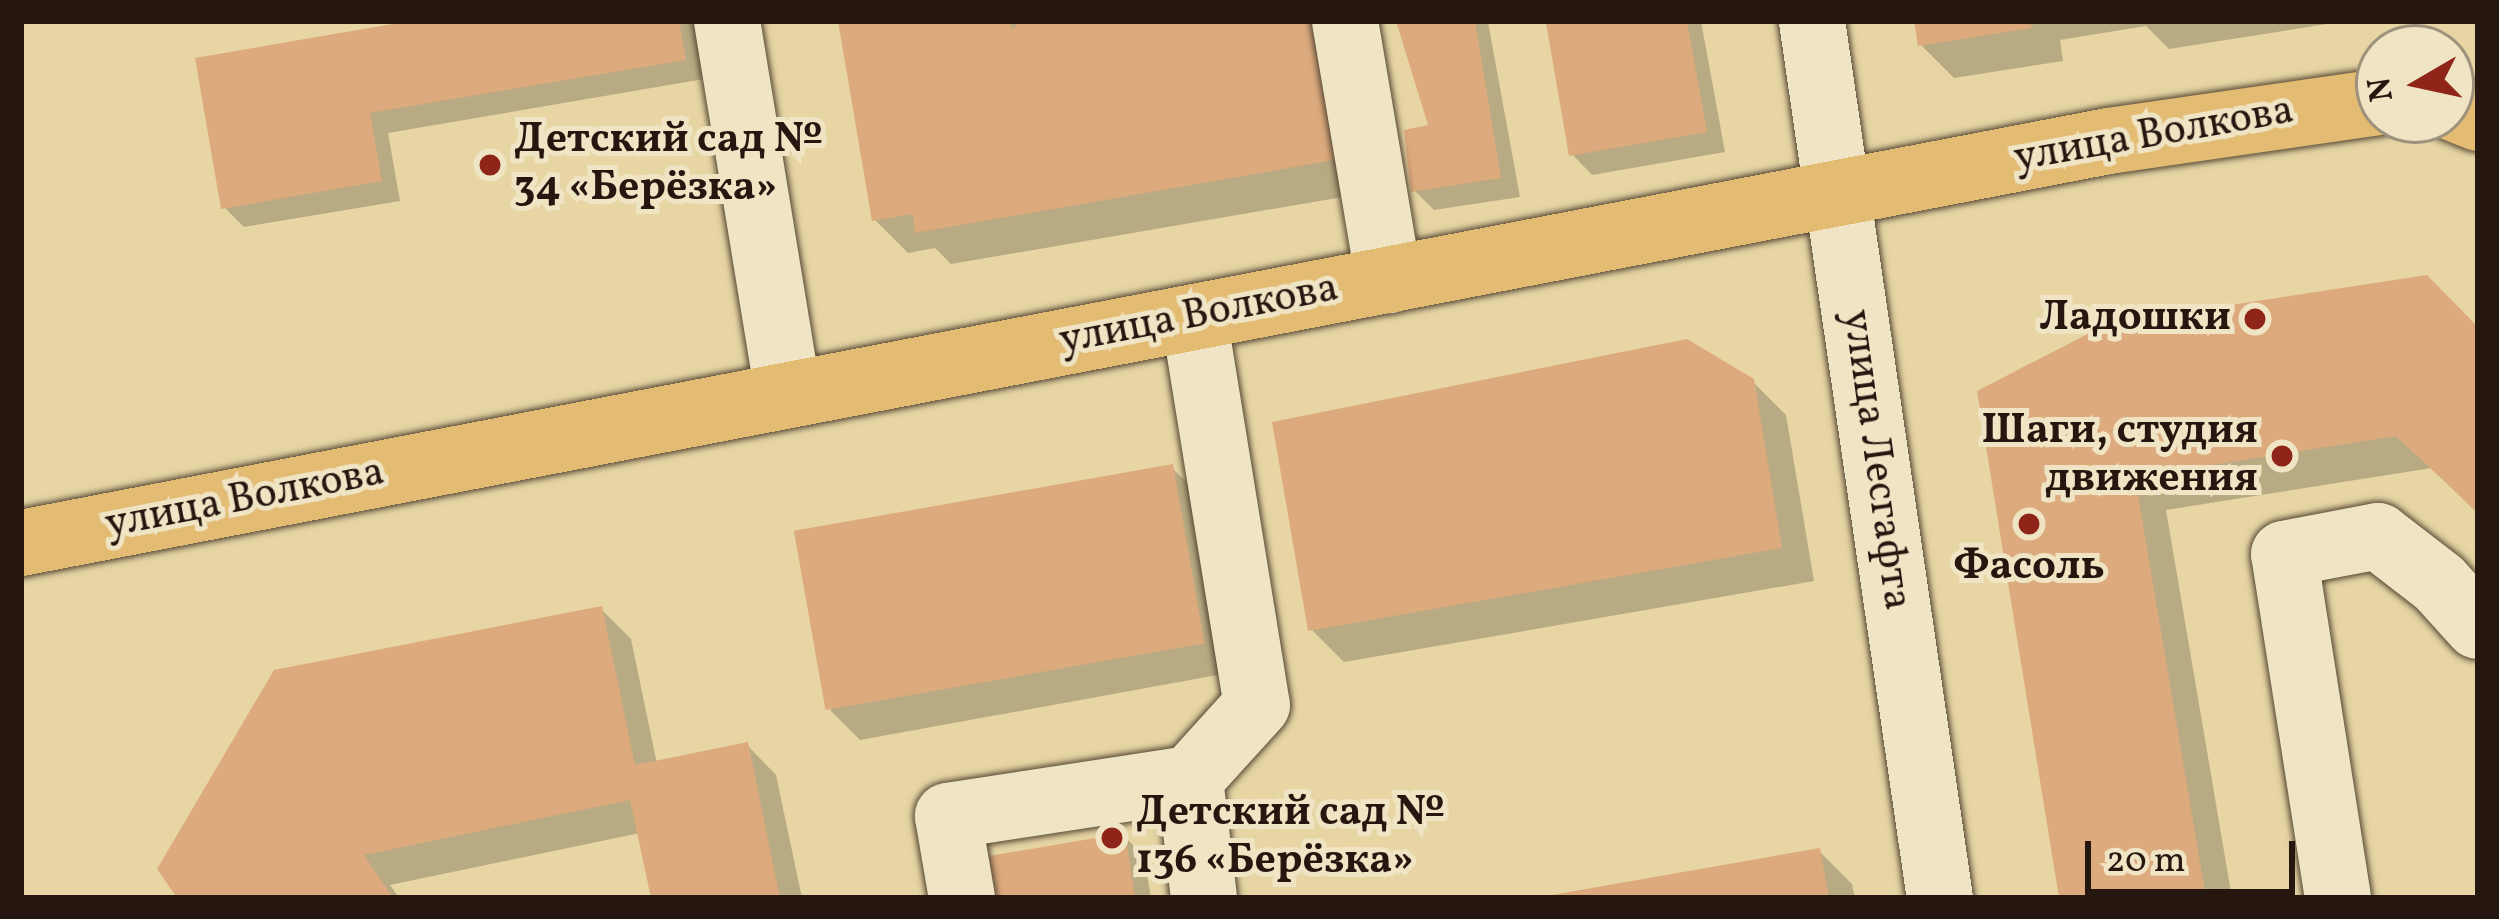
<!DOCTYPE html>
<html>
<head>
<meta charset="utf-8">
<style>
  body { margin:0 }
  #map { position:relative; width:2499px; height:919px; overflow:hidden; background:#e7d6a4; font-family:Vollkorn,serif }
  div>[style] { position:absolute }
  .shadow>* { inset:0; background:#0003 }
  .building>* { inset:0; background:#ddaa7d; transform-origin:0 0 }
  .roads { filter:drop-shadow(0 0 3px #564735) drop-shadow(0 0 3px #564735) }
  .minor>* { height:66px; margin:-33px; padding:0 33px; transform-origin:33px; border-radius:33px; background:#efe4c4 }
  .major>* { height:66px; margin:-33px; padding:0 33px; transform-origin:33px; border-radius:33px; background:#e4bb72 }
  .dots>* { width:33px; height:33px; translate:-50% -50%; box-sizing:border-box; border:6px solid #efe4c4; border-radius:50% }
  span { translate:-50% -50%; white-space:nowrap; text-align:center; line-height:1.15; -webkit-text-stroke:10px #efe4c4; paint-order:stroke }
  .street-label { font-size:42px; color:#251710 }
  .poi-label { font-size:42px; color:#251710; font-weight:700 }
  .left { translate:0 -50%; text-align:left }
  .right { translate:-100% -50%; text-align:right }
  .frame { position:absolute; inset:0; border:24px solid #251710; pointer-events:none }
  .north { position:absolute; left:2355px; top:24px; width:120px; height:120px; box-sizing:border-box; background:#efe4c4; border:3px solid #9e927c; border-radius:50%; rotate:261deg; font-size:33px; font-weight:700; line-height:48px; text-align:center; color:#251710 }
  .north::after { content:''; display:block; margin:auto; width:42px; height:54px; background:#8f2418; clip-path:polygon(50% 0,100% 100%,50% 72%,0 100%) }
  .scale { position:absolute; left:2085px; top:841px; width:210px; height:54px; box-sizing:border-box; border:6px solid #251710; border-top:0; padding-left:15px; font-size:36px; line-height:42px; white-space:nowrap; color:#251710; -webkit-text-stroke:9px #efe4c4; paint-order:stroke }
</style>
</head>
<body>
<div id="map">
  <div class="shadow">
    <div style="clip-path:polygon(430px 21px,695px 21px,704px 79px,388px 133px,400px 201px,244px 227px,224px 207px)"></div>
    <div style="clip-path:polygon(841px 21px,1365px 21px,1378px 191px,951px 264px,935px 248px,908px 253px,875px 220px)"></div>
    <div style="clip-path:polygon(1399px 21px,1488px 22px,1520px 197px,1434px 210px,1414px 190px,1431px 128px)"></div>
    <div style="clip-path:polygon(1577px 21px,1701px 21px,1725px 152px,1592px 175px,1572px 154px)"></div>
    <div style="clip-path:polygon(1917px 21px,2346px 21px,2169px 49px,2146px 26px,2060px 40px,2063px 61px,1954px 78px,1921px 45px)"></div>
    <div style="clip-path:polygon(2478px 331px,2478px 514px,2432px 468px,2166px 510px,2232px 898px,2062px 898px,1981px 393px)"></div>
    <div style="clip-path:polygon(1752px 381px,1786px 415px,1814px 581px,1344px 662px,1311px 629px)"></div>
    <div style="clip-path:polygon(1172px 468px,1202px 497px,1234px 672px,860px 740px,830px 710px)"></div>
    <div style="clip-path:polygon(601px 609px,631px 639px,657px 764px,747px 745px,776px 775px,802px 898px,654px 898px,640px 833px,390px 885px,399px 898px,180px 898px)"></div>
    <div style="clip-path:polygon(1124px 836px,1144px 856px,1151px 898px,999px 898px)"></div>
    <div style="clip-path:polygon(1819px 851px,1852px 884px,1855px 898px,1550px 898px)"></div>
  </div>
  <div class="building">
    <div style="clip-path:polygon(410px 21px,679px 21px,686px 60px,370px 113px,382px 181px,221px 209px,195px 58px)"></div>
    <div style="clip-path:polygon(838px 21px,1010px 21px,1012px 30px,1020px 21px,1339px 21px,1346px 158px,915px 233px,913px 214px,872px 221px)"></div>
    <div style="clip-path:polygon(1396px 21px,1475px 21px,1501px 178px,1411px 192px,1404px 130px,1428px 125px)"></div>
    <div style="clip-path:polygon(1560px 21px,1687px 21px,1707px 132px,1569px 156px,1546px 23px)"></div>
    <div style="clip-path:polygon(1914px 21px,2030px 21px,2032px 28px,1918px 46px)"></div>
    <div style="clip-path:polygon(2427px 275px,2478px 327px,2478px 513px,2396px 436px,2135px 477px,2206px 898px,2059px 898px,1977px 391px,2107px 324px)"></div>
    <div style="clip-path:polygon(1687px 339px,1754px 379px,1782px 548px,1308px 631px,1272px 422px)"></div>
    <div style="left:1173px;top:464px;width:182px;height:385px;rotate:80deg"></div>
    <div style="clip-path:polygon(602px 606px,635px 765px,748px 742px,780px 898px,651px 898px,630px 800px,364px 855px,393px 898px,177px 898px,157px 869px,274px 670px)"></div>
    <div style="clip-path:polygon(1125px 833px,1135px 898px,996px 898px,989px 856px)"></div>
    <div style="clip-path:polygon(1820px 848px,1829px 898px,1546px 898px,1546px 896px)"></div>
  </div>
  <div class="roads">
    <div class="minor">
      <div style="left:727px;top:21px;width:379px;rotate:80.7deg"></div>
      <div style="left:1345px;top:21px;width:263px;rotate:80.4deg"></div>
      <div style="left:1812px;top:21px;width:886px;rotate:81.7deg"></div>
      <div style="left:1194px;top:317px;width:393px;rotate:80.8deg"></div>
      <div style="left:1257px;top:705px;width:100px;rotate:132.2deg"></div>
      <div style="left:1190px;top:779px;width:120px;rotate:83.3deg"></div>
      <div style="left:962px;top:898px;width:83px;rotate:-99.7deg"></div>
      <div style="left:948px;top:816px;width:245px;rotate:-8.7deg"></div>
      <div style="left:2338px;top:898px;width:348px;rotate:-98.9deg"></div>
      <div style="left:2284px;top:554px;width:96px;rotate:-10.8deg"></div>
      <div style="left:2378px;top:536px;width:77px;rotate:37.6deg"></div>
      <div style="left:2439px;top:583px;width:58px;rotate:47.8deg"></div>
    </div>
    <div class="major">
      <div style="left:2451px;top:107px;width:29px;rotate:22deg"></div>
      <div style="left:21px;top:543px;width:2126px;rotate:-10.9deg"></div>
      <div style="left:2109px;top:141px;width:273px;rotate:-8.2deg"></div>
    </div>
  </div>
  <div class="dots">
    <div style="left:490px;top:165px;background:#8f2418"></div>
    <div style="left:2255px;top:319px;background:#8f2418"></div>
    <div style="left:2282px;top:456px;background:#8f2418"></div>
    <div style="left:2029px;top:524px;background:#8f2418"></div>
    <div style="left:1112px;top:838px;background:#8f2418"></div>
  </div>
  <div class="street-label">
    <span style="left:2154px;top:136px;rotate:-10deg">улица Волкова</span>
    <span style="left:1199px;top:316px;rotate:-11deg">улица Волкова</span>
    <span style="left:1875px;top:460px;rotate:82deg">улица Лесгафта</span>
    <span style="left:245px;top:500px;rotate:-11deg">улица Волкова</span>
  </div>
  <div class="poi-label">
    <span class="left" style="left:514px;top:165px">Детский сад №<br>34 «Берёзка»</span>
    <span class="right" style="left:2231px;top:319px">Ладошки</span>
    <span class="right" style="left:2258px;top:456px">Шаги, студия<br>движения</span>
    <span style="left:2029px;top:568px">Фасоль</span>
    <span class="left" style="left:1136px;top:838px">Детский сад №<br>136 «Берёзка»</span>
  </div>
  <div class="frame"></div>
  <div class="north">N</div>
  <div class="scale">20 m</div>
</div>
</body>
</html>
